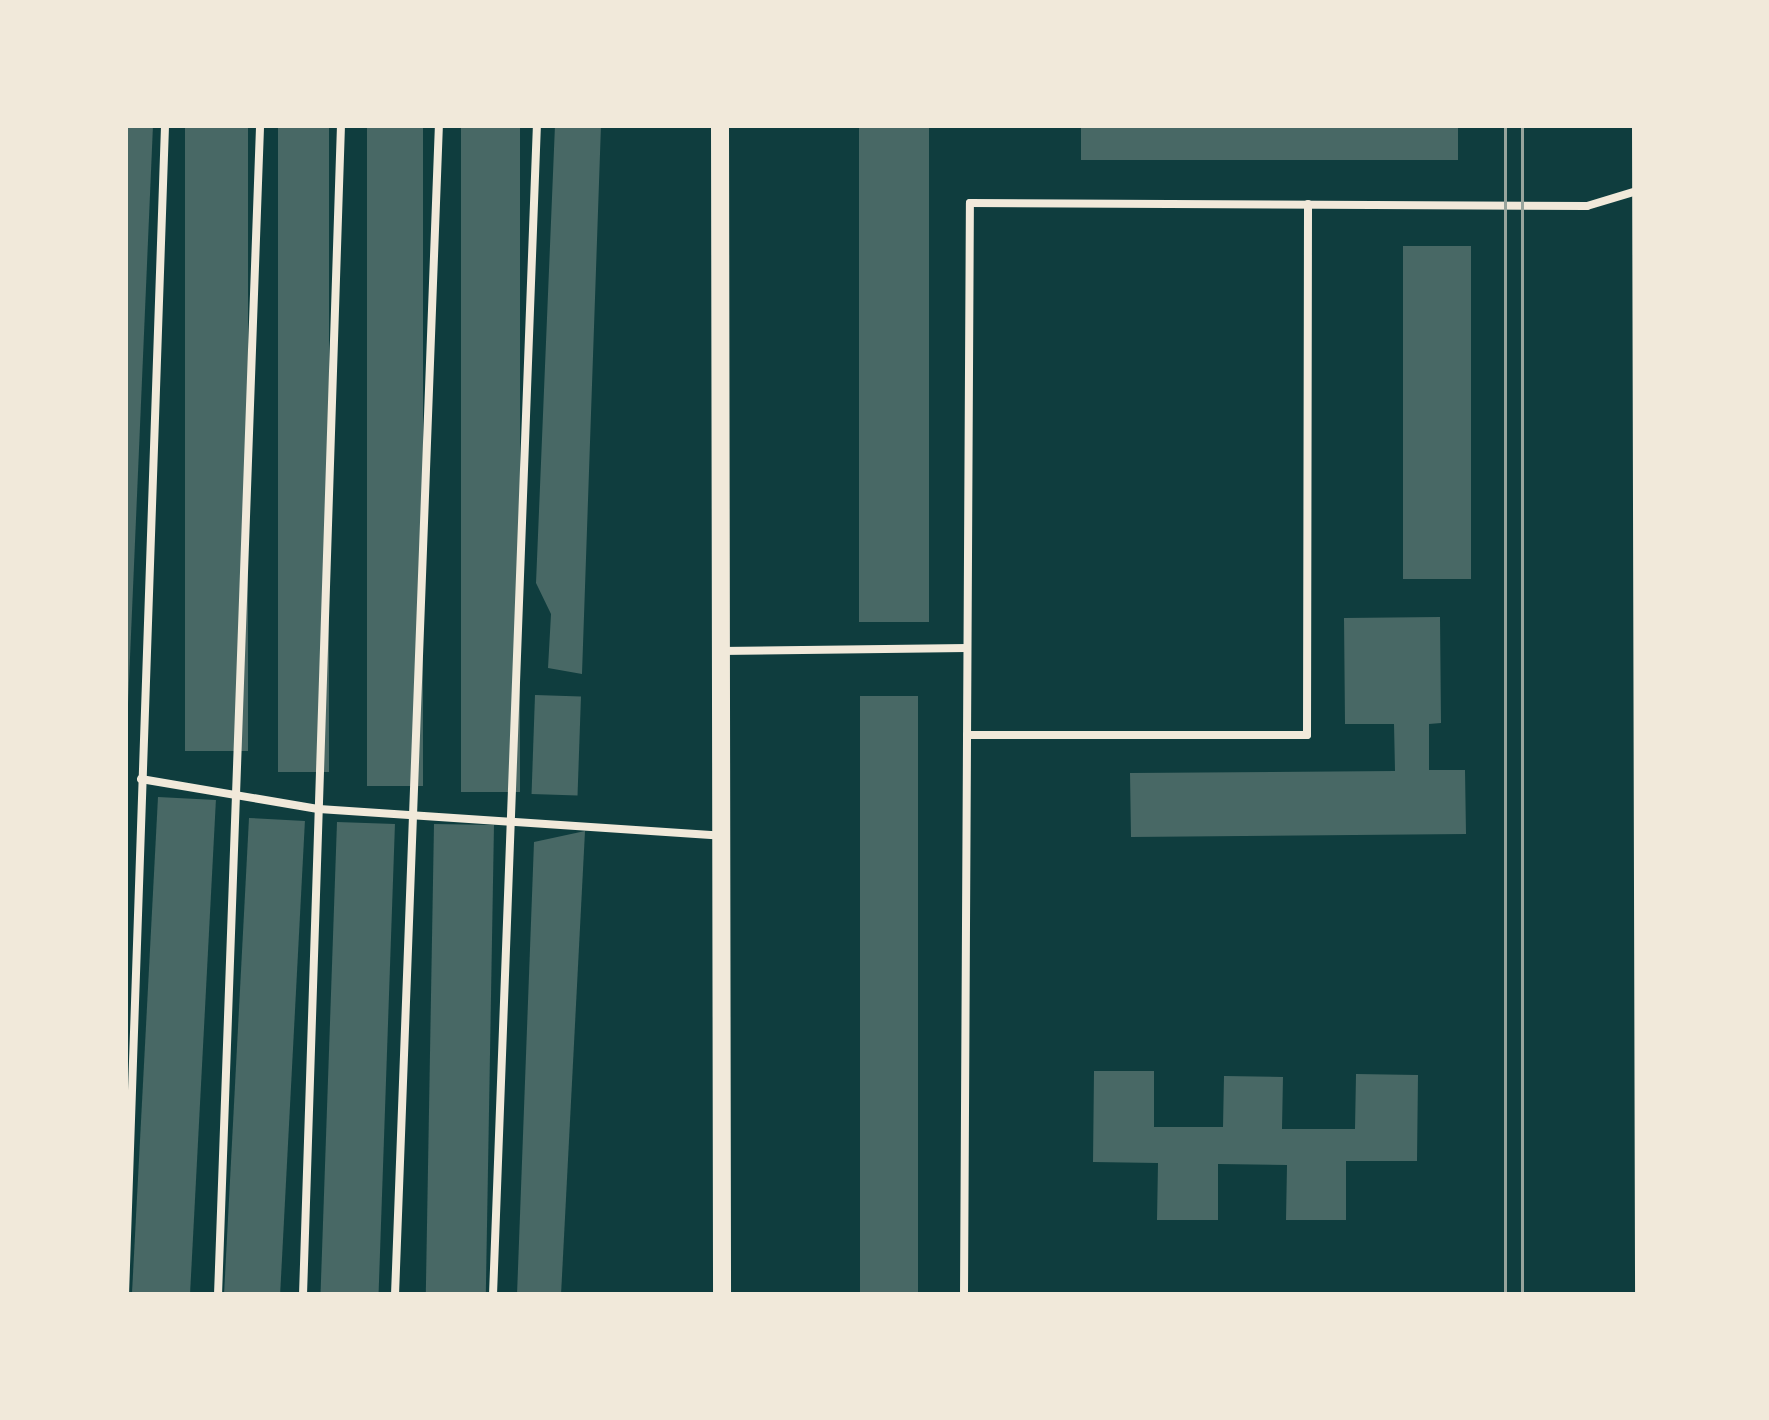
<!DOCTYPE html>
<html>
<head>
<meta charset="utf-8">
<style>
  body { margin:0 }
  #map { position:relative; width:1769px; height:1420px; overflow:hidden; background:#0f3d3e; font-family:Arial,sans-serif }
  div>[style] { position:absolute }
  .building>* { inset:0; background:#486865; transform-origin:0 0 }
  .service>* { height:8px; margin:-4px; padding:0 4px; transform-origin:4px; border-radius:4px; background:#f1e9da }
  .tertiary>* { height:18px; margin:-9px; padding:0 9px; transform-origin:9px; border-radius:9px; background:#f1e9da }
  .tram>* { height:2.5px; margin:-1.25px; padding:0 1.25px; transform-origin:1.25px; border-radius:1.25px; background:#97a49c }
  span { translate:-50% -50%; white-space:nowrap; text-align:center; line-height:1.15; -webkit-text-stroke:10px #f1e9da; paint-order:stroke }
  .frame { position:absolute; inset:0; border:128px solid #f1e9da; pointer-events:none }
</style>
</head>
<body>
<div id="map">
  <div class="building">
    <div style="clip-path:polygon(125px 125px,153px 125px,128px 704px,125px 704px)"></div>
    <div style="left:185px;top:125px;width:63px;height:626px"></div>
    <div style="left:278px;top:125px;width:51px;height:647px"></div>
    <div style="left:367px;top:125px;width:56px;height:661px"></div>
    <div style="left:461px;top:125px;width:59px;height:667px"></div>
    <div style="clip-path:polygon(555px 125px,601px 125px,582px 674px,548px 668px,551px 614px,536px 583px)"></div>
    <div style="left:859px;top:125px;width:70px;height:497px"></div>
    <div style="left:1081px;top:125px;width:377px;height:35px"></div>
    <div style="left:1403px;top:246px;width:68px;height:333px"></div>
    <div style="clip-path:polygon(1440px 617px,1441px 723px,1429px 724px,1429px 770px,1465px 770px,1466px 834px,1131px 837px,1130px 773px,1395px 771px,1394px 724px,1345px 724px,1344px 618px)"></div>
    <div style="left:535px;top:695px;width:46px;height:99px;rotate:2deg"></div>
    <div style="left:918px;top:696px;width:599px;height:58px;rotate:90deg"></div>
    <div style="left:158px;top:797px;width:58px;height:498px;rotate:3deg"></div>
    <div style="left:249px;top:818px;width:56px;height:477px;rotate:3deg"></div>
    <div style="left:337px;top:822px;width:58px;height:473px;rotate:2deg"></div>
    <div style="left:434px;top:824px;width:60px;height:471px;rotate:1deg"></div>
    <div style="clip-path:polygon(585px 831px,561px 1295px,517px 1295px,534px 842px)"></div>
    <div style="clip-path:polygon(1094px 1071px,1154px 1071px,1154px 1127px,1223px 1127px,1224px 1076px,1283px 1077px,1282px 1129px,1355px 1129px,1356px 1074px,1418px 1075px,1417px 1161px,1346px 1161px,1346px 1220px,1286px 1220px,1287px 1165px,1218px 1164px,1218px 1220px,1157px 1220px,1158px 1163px,1093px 1162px)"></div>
  </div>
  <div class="service">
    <div style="left:720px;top:651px;width:247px;rotate:-0.7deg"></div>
    <div style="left:967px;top:735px;width:340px"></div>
    <div style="left:1307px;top:735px;width:531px;rotate:-89.89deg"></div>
    <div style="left:141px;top:779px;width:181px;rotate:9.6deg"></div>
    <div style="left:319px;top:809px;width:404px;rotate:3.8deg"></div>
    <div style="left:125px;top:1295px;width:1171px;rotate:-88.04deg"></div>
    <div style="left:218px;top:1295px;width:1171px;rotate:-87.94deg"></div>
    <div style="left:303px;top:1295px;width:1171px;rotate:-88.14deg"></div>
    <div style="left:395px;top:1295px;width:1171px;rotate:-87.85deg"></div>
    <div style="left:493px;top:1295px;width:1171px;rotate:-87.85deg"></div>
    <div style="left:964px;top:1295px;width:1092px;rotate:-89.69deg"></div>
    <div style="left:970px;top:203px;width:617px;rotate:0.28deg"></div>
    <div style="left:1587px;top:206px;width:55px;rotate:-16.8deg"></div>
  </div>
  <div class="tertiary">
    <div style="left:720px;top:125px;width:1170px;rotate:89.9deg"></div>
    <div style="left:1641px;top:125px;width:1170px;rotate:89.85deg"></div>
  </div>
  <div class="tram">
    <div style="left:1505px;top:1295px;width:1170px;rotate:-90deg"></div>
    <div style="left:1522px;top:1295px;width:1170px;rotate:-90deg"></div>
  </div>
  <div class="frame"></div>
</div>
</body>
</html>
